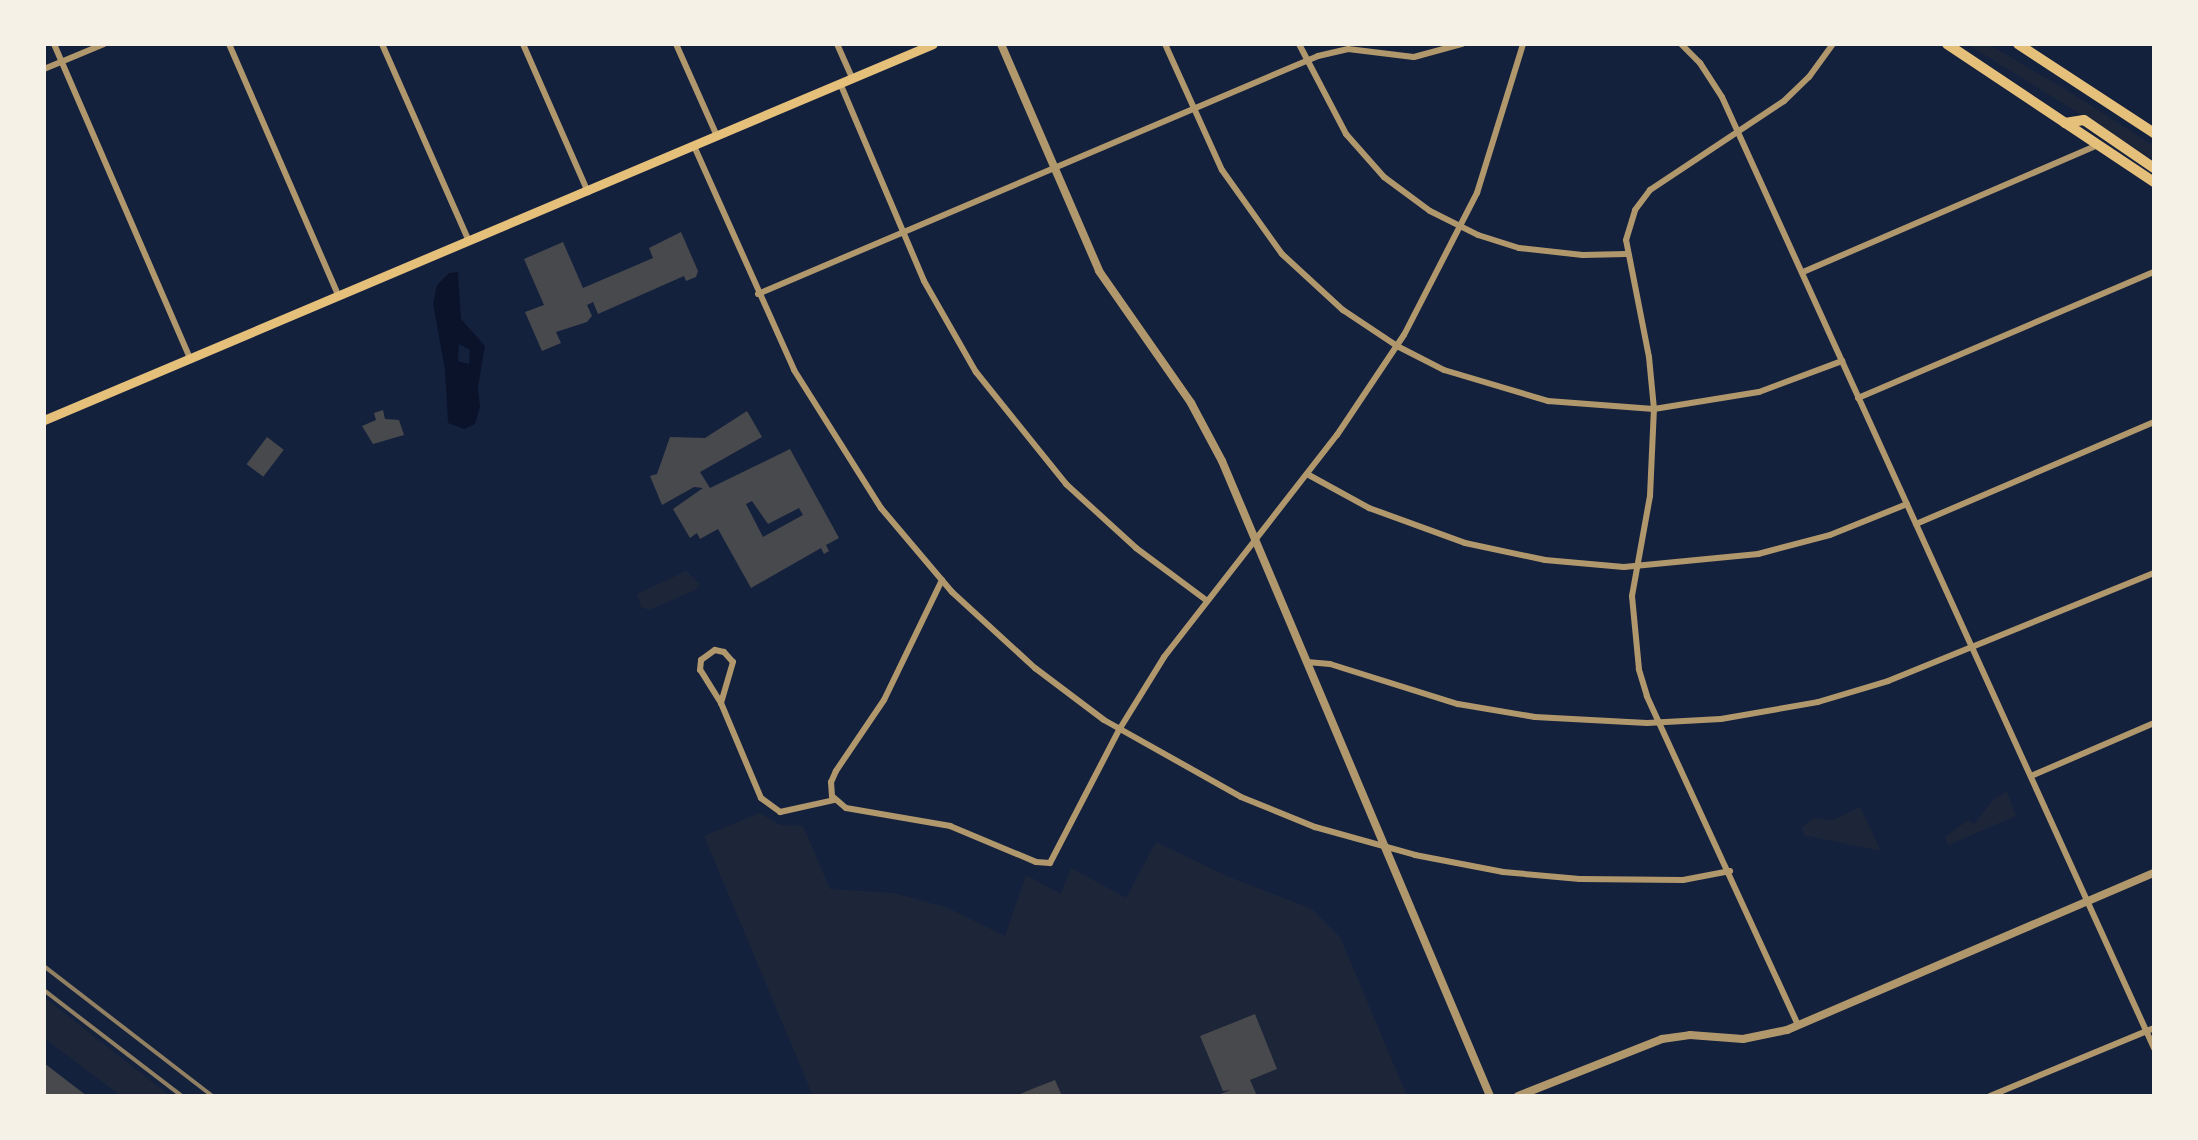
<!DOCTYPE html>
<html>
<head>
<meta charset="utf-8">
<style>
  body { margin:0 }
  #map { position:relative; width:2198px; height:1140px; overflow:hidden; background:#14213d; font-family:Lato,sans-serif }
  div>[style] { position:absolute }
  .green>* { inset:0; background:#1d2539 }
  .water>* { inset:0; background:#0b132b }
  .building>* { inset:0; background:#48494c; transform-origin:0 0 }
  .minor>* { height:6px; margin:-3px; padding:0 3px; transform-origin:3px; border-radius:3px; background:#b1986c }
  .tertiary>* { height:8px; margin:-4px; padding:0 4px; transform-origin:4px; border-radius:4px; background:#b1986c }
  .secondary>* { height:9px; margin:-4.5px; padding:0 4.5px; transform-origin:4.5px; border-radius:4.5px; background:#e5c07b }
  .primary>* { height:10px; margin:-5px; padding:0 5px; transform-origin:5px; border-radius:5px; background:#e5c07b }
  .rail>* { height:3.5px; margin:-1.75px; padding:0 1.75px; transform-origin:1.75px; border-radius:1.75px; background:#918062 }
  span { translate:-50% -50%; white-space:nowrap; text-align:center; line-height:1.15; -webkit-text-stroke:5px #f6f1e7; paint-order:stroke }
  .frame { position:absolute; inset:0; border:46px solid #f6f1e7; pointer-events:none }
</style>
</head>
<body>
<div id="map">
  <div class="green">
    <div style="clip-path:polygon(1967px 44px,1988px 44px,2065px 89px,2154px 146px,2154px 160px)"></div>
    <div style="clip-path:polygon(686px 571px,700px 584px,695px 590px,649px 610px,641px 607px,637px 594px)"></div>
    <div style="clip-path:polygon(2007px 791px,2016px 816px,1948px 845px,1945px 837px,1968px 820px,1974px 824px,1993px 800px)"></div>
    <div style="clip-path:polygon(1860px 807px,1881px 851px,1804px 835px,1802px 827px,1814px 818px,1833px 820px)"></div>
    <div style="clip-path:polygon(760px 813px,780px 825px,803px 826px,830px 889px,894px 893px,948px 908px,1005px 936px,1026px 875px,1061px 894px,1071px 868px,1126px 898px,1156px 842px,1229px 877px,1312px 909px,1340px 937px,1407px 1096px,813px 1096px,704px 836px)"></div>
    <div style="clip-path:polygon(44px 997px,170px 1096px,121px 1096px,44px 1038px)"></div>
  </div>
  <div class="water">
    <div style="clip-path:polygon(evenodd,458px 272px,461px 319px,485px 346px,478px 387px,480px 407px,475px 424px,464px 429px,448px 423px,445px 370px,433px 304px,437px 285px,449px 273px,458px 272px,459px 344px,470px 350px,469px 364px,458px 361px,459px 344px)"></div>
  </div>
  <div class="building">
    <div style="clip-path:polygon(681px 232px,698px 271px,696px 277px,686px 281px,684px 276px,598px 314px,593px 302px,587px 305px,592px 316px,587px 322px,556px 332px,561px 343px,542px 351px,525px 312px,544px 305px,524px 259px,563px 242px,583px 288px,653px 258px,649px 248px)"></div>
    <div style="clip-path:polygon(383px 410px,385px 419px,399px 420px,404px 435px,373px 444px,362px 426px,376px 420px,374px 413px)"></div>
    <div style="clip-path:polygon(evenodd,747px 411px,762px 437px,700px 472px,710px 488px,790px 449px,839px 538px,826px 545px,829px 551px,824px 554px,821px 548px,751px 588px,718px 529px,700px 539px,697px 533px,690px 538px,673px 509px,703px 488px,694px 487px,662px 505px,650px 476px,657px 474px,670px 437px,705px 438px,747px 411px,752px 501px,768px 524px,799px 508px,803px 515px,763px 537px,746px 504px,752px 501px)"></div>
    <div style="left:267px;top:437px;width:21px;height:34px;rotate:37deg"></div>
    <div style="clip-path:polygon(1255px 1014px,1277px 1069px,1250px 1080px,1257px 1096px,1215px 1096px,1231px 1090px,1223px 1091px,1200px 1036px)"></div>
    <div style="clip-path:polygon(44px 1063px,87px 1096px,44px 1096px)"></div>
    <div style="clip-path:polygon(1055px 1080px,1062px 1096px,1016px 1096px,1027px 1091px)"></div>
  </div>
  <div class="minor">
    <div style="left:54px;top:44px;width:342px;rotate:66.6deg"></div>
    <div style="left:229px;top:44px;width:274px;rotate:66.5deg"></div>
    <div style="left:382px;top:44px;width:215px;rotate:66.2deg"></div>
    <div style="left:523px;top:44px;width:162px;rotate:66.3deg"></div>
    <div style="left:676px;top:44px;width:101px;rotate:66deg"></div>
    <div style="left:837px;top:44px;width:37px;rotate:66deg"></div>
    <div style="left:1165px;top:44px;width:138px;rotate:65.7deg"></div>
    <div style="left:1222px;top:170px;width:103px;rotate:54.5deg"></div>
    <div style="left:1282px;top:254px;width:83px;rotate:42.6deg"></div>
    <div style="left:1343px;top:310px;width:65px;rotate:33.7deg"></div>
    <div style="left:1397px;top:346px;width:53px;rotate:27.1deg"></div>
    <div style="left:1444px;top:370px;width:109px;rotate:16.6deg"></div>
    <div style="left:1548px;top:401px;width:106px;rotate:4.3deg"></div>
    <div style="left:1654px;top:409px;width:106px;rotate:-9.2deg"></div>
    <div style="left:1759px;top:392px;width:89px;rotate:-20.5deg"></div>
    <div style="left:1299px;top:44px;width:102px;rotate:62.4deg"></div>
    <div style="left:1346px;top:134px;width:57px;rotate:48.5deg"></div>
    <div style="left:1384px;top:177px;width:57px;rotate:36.5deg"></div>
    <div style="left:1430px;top:211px;width:54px;rotate:26.6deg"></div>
    <div style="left:1478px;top:235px;width:43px;rotate:17.6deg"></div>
    <div style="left:1519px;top:248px;width:64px;rotate:6.2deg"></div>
    <div style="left:1583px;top:255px;width:43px;rotate:-1.3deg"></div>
    <div style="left:1681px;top:44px;width:27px;rotate:45deg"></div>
    <div style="left:1700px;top:63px;width:40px;rotate:57.1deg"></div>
    <div style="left:1722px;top:97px;width:1045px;rotate:65.57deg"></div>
    <div style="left:44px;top:69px;width:65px;rotate:-22.6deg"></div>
    <div style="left:840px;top:83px;width:215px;rotate:67deg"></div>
    <div style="left:924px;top:281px;width:105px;rotate:60.3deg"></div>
    <div style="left:976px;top:372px;width:144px;rotate:51.2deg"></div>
    <div style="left:1066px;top:484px;width:95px;rotate:42.4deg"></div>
    <div style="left:1136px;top:548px;width:87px;rotate:36.6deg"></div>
    <div style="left:694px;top:146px;width:245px;rotate:65.9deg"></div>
    <div style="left:794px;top:370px;width:163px;rotate:57.8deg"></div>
    <div style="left:881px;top:508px;width:110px;rotate:49.8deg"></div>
    <div style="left:952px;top:592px;width:113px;rotate:42.5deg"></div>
    <div style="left:1035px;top:668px;width:86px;rotate:37deg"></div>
    <div style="left:1104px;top:720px;width:157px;rotate:29.3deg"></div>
    <div style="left:1241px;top:797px;width:80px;rotate:22.1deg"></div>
    <div style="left:1315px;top:827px;width:104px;rotate:15.6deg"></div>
    <div style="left:1415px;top:855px;width:90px;rotate:10.9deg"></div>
    <div style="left:1503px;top:872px;width:77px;rotate:5.2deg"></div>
    <div style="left:1580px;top:879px;width:103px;rotate:0.6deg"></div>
    <div style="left:1683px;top:880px;width:48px;rotate:-10.8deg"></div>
    <div style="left:1803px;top:272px;width:321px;rotate:-23.3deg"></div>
    <div style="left:758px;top:294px;width:608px;rotate:-23.03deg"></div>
    <div style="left:1318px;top:56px;width:31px;rotate:-13deg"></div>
    <div style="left:1348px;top:49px;width:66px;rotate:6.9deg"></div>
    <div style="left:1414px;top:57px;width:50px;rotate:-15.2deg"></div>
    <div style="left:1858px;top:398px;width:322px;rotate:-23.1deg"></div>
    <div style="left:1307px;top:474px;width:71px;rotate:28.7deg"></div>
    <div style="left:1369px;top:508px;width:102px;rotate:20deg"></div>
    <div style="left:1465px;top:543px;width:82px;rotate:12deg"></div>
    <div style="left:1545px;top:560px;width:79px;rotate:5.1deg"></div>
    <div style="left:1624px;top:567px;width:135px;rotate:-5.5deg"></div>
    <div style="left:1758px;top:554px;width:74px;rotate:-14.8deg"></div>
    <div style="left:1830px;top:535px;width:83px;rotate:-21.9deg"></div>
    <div style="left:1916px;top:524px;width:259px;rotate:-23.2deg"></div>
    <div style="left:942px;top:580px;width:133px;rotate:115.8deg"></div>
    <div style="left:884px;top:700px;width:86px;rotate:124.1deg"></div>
    <div style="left:836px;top:771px;width:12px;rotate:114deg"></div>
    <div style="left:831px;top:782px;width:14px;rotate:86deg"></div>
    <div style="left:832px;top:796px;width:18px;rotate:41deg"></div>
    <div style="left:846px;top:808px;width:106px;rotate:9.8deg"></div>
    <div style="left:950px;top:826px;width:93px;rotate:22.7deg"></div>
    <div style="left:1036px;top:862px;width:14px;rotate:4deg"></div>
    <div style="left:1050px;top:863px;width:150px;rotate:-62.6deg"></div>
    <div style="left:1119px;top:730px;width:86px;rotate:-58.3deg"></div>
    <div style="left:1164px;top:657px;width:281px;rotate:-52.1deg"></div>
    <div style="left:1337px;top:435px;width:120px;rotate:-56.2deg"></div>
    <div style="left:1404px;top:335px;width:160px;rotate:-62.8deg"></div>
    <div style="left:1477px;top:193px;width:156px;rotate:-72.8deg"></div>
    <div style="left:1307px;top:662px;width:23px;rotate:5deg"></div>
    <div style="left:1330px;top:664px;width:134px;rotate:17.4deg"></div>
    <div style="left:1458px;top:704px;width:78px;rotate:9.6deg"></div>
    <div style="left:1535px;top:717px;width:112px;rotate:3.1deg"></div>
    <div style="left:1647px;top:723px;width:74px;rotate:-3.1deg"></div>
    <div style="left:1721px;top:719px;width:98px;rotate:-9.9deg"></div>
    <div style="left:1818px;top:702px;width:73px;rotate:-16.7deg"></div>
    <div style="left:1888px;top:681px;width:287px;rotate:-22.1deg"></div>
    <div style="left:721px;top:703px;width:39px;rotate:-122deg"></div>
    <div style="left:700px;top:670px;width:10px;rotate:-84deg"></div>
    <div style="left:701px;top:660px;width:17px;rotate:-36deg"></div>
    <div style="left:715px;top:650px;width:9px;rotate:13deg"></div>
    <div style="left:724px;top:652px;width:13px;rotate:48deg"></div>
    <div style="left:733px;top:662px;width:43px;rotate:106.3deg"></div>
    <div style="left:721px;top:703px;width:103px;rotate:67.2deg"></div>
    <div style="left:761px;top:798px;width:24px;rotate:36deg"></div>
    <div style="left:780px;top:812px;width:55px;rotate:-12.5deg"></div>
    <div style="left:2031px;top:776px;width:134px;rotate:-23.3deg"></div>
    <div style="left:1798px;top:1025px;width:362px;rotate:-114.7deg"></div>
    <div style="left:1647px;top:696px;width:28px;rotate:-107deg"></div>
    <div style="left:1639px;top:669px;width:73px;rotate:-95.5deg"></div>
    <div style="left:1632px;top:596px;width:102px;rotate:-79.8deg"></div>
    <div style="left:1650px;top:496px;width:87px;rotate:-87.4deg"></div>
    <div style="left:1654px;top:409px;width:52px;rotate:-95.5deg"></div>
    <div style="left:1649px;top:357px;width:119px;rotate:-101.1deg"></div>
    <div style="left:1626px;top:240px;width:31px;rotate:-73deg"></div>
    <div style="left:1635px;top:210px;width:25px;rotate:-53deg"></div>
    <div style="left:1650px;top:190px;width:161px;rotate:-33.6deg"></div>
    <div style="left:1784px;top:101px;width:35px;rotate:-44deg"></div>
    <div style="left:1809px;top:77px;width:41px;rotate:-54deg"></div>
    <div style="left:1990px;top:1096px;width:178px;rotate:-22.5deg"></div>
  </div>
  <div class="tertiary">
    <div style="left:1001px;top:44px;width:247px;rotate:66.6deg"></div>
    <div style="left:1099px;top:271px;width:161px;rotate:55.1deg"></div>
    <div style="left:1191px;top:403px;width:66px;rotate:61.9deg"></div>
    <div style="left:1222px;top:461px;width:689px;rotate:67.12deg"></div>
    <div style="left:1518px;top:1096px;width:155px;rotate:-21.6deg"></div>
    <div style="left:1662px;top:1039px;width:28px;rotate:-8deg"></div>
    <div style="left:1690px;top:1035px;width:53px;rotate:4.3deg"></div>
    <div style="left:1743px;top:1039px;width:45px;rotate:-11.6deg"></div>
    <div style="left:1787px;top:1030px;width:399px;rotate:-23.2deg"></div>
  </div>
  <div class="secondary">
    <div style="left:44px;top:420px;width:965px;rotate:-22.93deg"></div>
  </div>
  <div class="primary">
    <div style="left:1947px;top:44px;width:249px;rotate:33.7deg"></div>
    <div style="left:2018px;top:44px;width:163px;rotate:33.2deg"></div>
    <div style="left:2065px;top:123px;width:19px;rotate:-9deg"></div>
    <div style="left:2084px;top:120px;width:85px;rotate:34.4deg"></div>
  </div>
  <div class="rail">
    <div style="left:44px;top:966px;width:213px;rotate:37.6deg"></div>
    <div style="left:44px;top:990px;width:174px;rotate:37.5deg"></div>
  </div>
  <div class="frame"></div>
</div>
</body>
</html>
